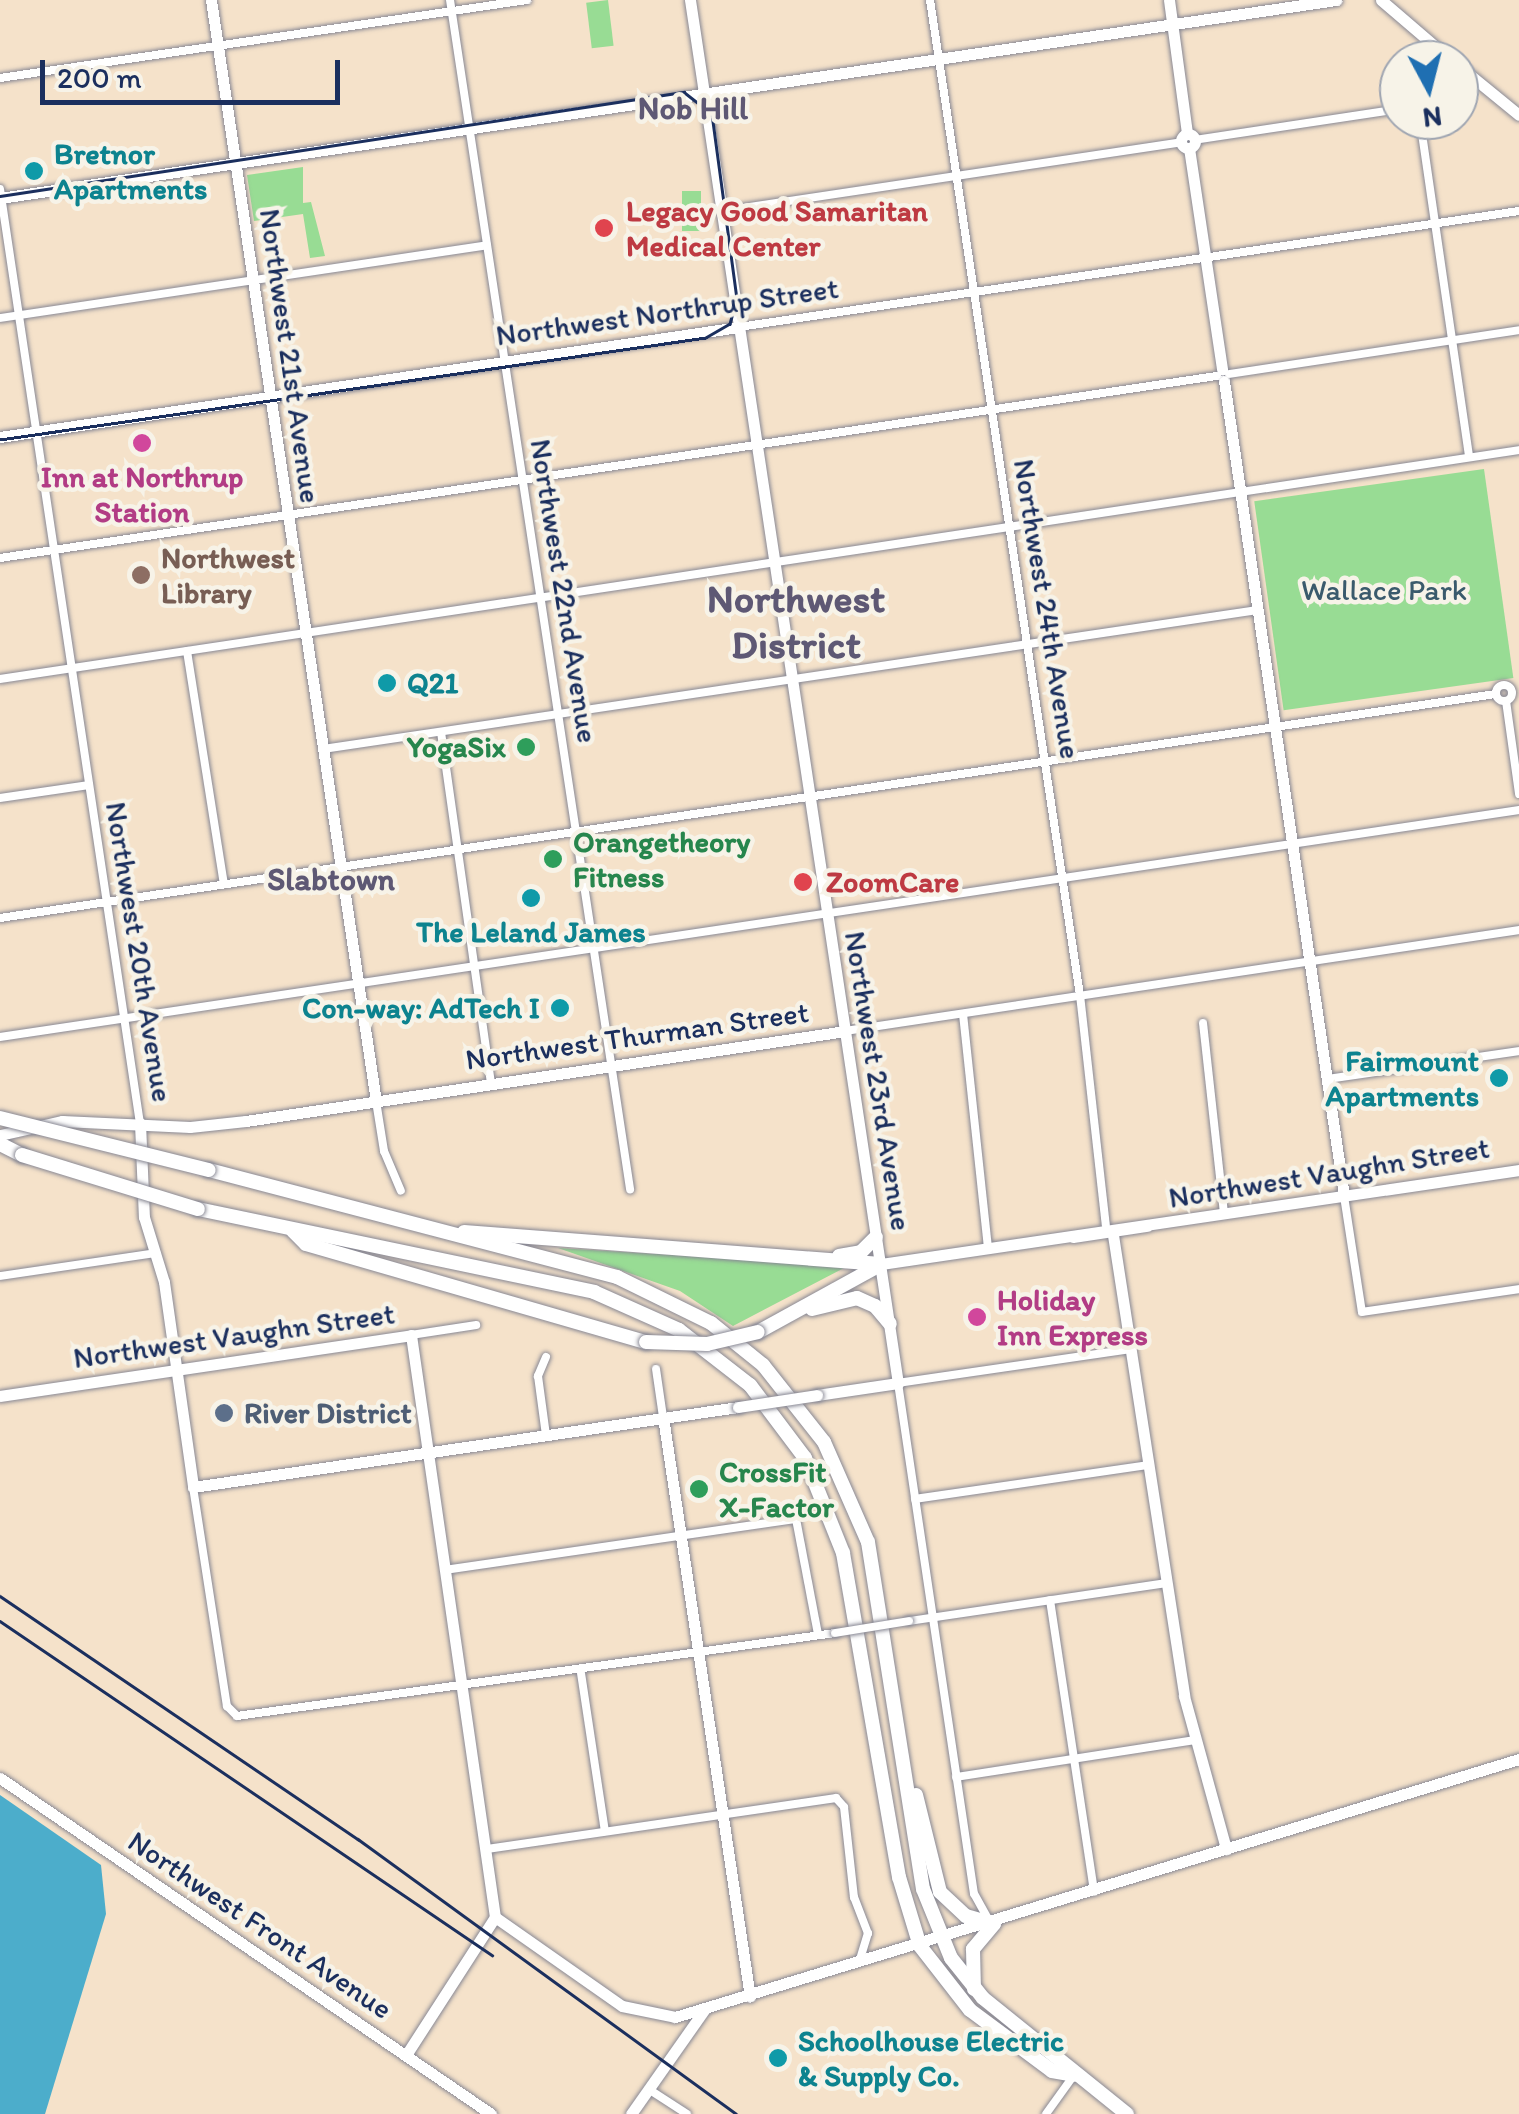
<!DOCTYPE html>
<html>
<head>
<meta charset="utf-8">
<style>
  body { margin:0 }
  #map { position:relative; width:1519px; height:2114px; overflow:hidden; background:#f5e2ca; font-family:Itim,sans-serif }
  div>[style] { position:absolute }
  .green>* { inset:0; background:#98dc94; transform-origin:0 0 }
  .water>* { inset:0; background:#4cadcb }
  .roads { filter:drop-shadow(0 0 2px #888894) drop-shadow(0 0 2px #888894) }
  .street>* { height:8px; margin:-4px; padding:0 4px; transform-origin:4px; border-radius:4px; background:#fff }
  .street>.ring { margin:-4px; padding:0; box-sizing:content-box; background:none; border:8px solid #fff; border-radius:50% }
  .secondary>* { height:11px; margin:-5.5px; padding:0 5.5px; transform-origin:5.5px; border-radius:5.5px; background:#fff }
  .secondary>.ring { margin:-5.5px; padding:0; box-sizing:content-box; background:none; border:11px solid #fff; border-radius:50% }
  .highway>* { height:14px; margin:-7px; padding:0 7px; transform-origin:7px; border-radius:7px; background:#fff }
  .tram>* { height:2.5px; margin:-1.25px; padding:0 1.25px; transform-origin:1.25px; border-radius:1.25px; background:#1b2f5e }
  .rail>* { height:2.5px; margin:-1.25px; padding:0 1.25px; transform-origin:1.25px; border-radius:1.25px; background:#1b2f5e }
  .bridges { filter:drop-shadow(0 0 2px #888894) drop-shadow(0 0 2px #888894) }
  .street-bridge>* { height:8px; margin:-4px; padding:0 4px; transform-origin:4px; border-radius:4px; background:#fff }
  .secondary-bridge>* { height:11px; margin:-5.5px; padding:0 5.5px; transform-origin:5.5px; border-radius:5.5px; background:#fff }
  .highway-bridge>* { height:14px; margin:-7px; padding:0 7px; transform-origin:7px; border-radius:7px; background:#fff }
  .dots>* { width:28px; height:28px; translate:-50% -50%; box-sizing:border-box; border:5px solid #f7f3e8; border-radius:50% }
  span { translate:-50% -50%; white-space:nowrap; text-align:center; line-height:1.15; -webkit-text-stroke:9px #f7f3e8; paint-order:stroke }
  .culture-label { font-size:30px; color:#0d838f; font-weight:700 }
  .left { translate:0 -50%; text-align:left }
  .right { translate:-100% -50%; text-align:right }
  .health-label { font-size:30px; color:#be3a42; font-weight:700 }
  .street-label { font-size:30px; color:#1b2f5e }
  .hotel-label { font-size:30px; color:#b23c85; font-weight:700 }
  .education-label { font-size:30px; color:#785e54; font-weight:700 }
  .park-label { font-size:30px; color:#3a5a6c }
  .leisure-label { font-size:30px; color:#27864d; font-weight:700 }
  .service-label { font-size:30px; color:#4e5e75; font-weight:700 }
  .neighbourhood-label { font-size:32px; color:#5e5874; font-weight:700 }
  .district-label { font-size:40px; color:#5e5874; font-weight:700 }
  .north { position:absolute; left:1379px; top:40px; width:100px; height:100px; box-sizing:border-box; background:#f7f3e8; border:2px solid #9fa5b1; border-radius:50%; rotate:173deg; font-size:28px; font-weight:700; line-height:40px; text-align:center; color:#1b2f5e }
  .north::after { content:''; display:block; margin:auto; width:35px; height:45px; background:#1f6fb2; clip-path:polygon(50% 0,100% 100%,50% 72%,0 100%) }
  .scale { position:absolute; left:40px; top:60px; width:300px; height:45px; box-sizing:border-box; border:5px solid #1b2f5e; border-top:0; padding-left:12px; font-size:30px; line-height:35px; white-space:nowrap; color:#1b2f5e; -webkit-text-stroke:8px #f7f3e8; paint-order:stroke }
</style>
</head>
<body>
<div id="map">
  <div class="green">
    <div style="left:608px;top:0;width:46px;height:22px;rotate:83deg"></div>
    <div style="clip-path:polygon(303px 167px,303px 203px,311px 202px,325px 256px,310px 258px,303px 214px,254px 221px,247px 175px)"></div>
    <div style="left:682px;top:191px;width:19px;height:40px"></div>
    <div style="left:1484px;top:469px;width:211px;height:232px;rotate:82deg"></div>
    <div style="clip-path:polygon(558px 1248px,723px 1258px,844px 1268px,733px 1326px,680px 1291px)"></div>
  </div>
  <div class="water">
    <div style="clip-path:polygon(0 1795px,101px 1865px,106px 1914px,45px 2114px,0 2114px)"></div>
  </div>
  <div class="roads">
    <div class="street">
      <div style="left:450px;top:0;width:1203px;rotate:81.39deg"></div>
      <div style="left:930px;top:0;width:1006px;rotate:81.43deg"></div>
      <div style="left:1080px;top:995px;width:232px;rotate:83.6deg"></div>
      <div style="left:0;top:78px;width:533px;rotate:-8.42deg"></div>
      <div style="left:1420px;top:120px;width:338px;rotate:81.7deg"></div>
      <div style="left:1194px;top:140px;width:207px;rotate:-8.6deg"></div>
      <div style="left:0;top:189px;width:944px;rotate:81.48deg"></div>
      <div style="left:722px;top:211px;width:464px;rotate:-8.5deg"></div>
      <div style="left:0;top:318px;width:492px;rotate:-8.5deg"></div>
      <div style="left:739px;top:327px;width:789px;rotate:-8.46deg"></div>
      <div style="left:1229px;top:374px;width:293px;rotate:-8.6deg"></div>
      <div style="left:0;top:558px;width:1231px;rotate:-8.51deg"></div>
      <div style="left:187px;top:651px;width:236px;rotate:81deg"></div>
      <div style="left:0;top:679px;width:1536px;rotate:-8.57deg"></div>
      <div class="ring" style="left:1496px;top:685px;width:8px;height:8px"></div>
      <div style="left:1506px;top:701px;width:94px;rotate:82deg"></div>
      <div style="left:441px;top:732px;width:355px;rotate:81.9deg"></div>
      <div style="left:323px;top:749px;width:945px;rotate:-8.46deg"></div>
      <div style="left:0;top:798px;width:90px;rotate:-8.3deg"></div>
      <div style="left:0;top:918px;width:1513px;rotate:-8.52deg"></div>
      <div style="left:963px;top:1014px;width:236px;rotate:83.9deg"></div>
      <div style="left:1203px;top:1023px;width:192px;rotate:83.7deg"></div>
      <div style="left:845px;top:1031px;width:682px;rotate:-8.52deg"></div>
      <div style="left:0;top:1037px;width:1536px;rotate:-8.5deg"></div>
      <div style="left:1328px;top:1079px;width:193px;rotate:-8.3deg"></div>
      <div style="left:376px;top:1101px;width:51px;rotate:80.9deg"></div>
      <div style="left:384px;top:1151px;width:43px;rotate:67deg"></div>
      <div style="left:1344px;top:1196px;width:117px;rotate:81.2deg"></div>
      <div style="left:1362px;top:1312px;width:159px;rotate:-8.3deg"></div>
      <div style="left:0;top:1276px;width:158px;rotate:-8.4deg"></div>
      <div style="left:411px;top:1335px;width:66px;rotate:-8.7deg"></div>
      <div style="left:546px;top:1357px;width:21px;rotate:113deg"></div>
      <div style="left:538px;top:1376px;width:60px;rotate:82.3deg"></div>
      <div style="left:656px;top:1369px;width:49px;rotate:81.7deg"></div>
      <div style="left:193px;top:1487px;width:222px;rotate:81.2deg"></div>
      <div style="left:227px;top:1706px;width:14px;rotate:45deg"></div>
      <div style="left:237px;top:1716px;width:604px;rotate:-7.9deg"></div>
      <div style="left:915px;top:1499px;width:236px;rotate:-8.3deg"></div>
      <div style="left:445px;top:1570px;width:355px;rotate:-8.3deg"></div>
      <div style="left:796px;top:1519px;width:117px;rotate:79.2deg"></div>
      <div style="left:1050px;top:1600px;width:295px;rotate:81.4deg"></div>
      <div style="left:909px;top:1621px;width:260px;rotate:-8.4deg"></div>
      <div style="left:581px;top:1673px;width:160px;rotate:81.4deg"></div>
      <div style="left:956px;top:1777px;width:243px;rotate:-8.8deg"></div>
      <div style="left:487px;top:1849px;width:353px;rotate:-8.3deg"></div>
      <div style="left:836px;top:1798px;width:12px;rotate:48deg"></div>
      <div style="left:844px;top:1807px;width:91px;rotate:83.7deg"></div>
      <div style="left:854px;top:1897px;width:39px;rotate:69deg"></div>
      <div style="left:868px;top:1933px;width:27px;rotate:107deg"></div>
      <div style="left:987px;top:1917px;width:26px;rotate:-119deg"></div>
      <div style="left:974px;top:1894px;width:517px;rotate:-98.46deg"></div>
      <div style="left:898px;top:1383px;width:235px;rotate:-8.3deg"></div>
      <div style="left:650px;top:2090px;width:44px;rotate:33deg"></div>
      <div style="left:1046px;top:2114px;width:48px;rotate:-54.3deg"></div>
    </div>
    <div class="secondary">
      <div style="left:211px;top:0;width:1113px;rotate:81.48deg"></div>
      <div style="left:690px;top:0;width:1399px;rotate:81.45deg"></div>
      <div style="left:898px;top:1383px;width:82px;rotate:171.6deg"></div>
      <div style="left:1169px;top:0;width:135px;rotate:82.3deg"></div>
      <div style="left:1381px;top:0;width:92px;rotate:40.6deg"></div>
      <div style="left:1459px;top:66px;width:77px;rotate:39.2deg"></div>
      <div class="ring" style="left:1181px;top:134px;width:3px;height:3px"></div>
      <div style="left:1189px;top:148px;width:224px;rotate:81.5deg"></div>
      <div style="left:0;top:198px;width:1351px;rotate:-8.43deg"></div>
      <div style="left:1224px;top:381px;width:824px;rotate:81.62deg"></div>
      <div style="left:0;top:437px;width:747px;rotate:-8.47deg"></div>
      <div style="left:140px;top:1123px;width:94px;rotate:87.6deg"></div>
      <div style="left:144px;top:1217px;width:68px;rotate:72.9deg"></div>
      <div style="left:164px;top:1282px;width:207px;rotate:81.9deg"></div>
      <div style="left:193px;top:1487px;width:551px;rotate:-8.35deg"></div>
      <div style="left:0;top:1135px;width:64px;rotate:-12.7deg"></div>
      <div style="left:62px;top:1121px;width:128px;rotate:2.7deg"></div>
      <div style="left:190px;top:1127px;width:56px;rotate:-6.1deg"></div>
      <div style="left:246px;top:1121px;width:606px;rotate:-8.54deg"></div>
      <div style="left:1113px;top:1235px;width:466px;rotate:81.2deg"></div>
      <div style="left:1184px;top:1696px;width:159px;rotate:74.6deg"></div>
      <div style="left:1073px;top:1237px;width:75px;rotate:-8.5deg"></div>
      <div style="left:881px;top:1264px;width:645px;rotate:-8.38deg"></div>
      <div style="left:0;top:1396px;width:416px;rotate:-8.4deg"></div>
      <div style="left:411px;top:1335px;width:588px;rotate:81.79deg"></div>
      <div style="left:495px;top:1917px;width:164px;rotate:122.8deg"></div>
      <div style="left:663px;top:1417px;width:586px;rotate:81.47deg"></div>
      <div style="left:0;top:1778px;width:595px;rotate:34.38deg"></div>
      <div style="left:495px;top:1917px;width:155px;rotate:35deg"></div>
      <div style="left:622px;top:2006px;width:54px;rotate:11.7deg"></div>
      <div style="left:675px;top:2017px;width:883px;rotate:-17deg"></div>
      <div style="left:631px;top:2114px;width:127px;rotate:-54.9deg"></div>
    </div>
    <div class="highway">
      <div style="left:0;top:1144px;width:25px;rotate:27deg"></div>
      <div style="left:209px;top:1170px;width:422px;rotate:14.7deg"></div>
      <div style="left:617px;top:1277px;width:105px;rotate:26.1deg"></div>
      <div style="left:711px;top:1323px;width:67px;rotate:38.9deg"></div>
      <div style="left:763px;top:1365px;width:98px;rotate:51.6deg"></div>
      <div style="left:824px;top:1442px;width:109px;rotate:66.3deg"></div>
      <div style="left:868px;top:1542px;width:351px;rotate:81deg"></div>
      <div style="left:923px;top:1889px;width:74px;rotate:67.9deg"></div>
      <div style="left:951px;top:1958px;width:51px;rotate:51.3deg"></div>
      <div style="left:983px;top:1998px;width:185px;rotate:38.9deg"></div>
      <div style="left:198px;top:1209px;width:405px;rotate:11.8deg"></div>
      <div style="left:594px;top:1292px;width:93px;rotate:24.1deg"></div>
      <div style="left:679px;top:1330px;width:90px;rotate:37.8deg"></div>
      <div style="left:750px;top:1385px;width:91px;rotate:53deg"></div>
      <div style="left:805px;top:1458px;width:102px;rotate:68.2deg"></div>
      <div style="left:843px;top:1553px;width:329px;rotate:80.2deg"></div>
      <div style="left:899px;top:1877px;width:72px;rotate:73.1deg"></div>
      <div style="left:920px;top:1946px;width:81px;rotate:52deg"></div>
      <div style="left:970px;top:2010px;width:102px;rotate:36.6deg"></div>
      <div style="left:1052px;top:2071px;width:22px;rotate:10deg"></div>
      <div style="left:293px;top:1231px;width:18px;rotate:45deg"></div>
      <div style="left:306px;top:1244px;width:354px;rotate:16.1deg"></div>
      <div style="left:464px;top:1232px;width:418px;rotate:4.4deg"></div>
      <div style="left:839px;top:1256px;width:22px;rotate:-10deg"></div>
      <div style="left:861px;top:1252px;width:21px;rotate:-45deg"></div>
      <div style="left:812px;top:1309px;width:46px;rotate:-13.7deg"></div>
      <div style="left:857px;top:1298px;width:20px;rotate:24deg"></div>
      <div style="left:875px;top:1306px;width:23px;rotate:50deg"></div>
      <div style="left:758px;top:1332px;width:135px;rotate:-28.8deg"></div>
      <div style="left:916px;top:1795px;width:100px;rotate:76.1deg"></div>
      <div style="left:940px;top:1892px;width:35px;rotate:43deg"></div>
      <div style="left:966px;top:1916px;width:29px;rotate:16deg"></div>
      <div style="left:994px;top:1924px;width:33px;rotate:130deg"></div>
      <div style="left:973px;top:1949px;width:40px;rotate:88.6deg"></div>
    </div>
  </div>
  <div class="tram">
    <div style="left:0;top:196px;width:692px;rotate:-8.65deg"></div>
    <div style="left:684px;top:92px;width:36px;rotate:38deg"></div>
    <div style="left:712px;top:114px;width:186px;rotate:82.3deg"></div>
    <div style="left:737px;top:298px;width:27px;rotate:105deg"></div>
    <div style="left:730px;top:324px;width:28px;rotate:150deg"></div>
    <div style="left:706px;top:338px;width:713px;rotate:171.78deg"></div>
  </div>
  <div class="rail">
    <div style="left:0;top:1596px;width:433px;rotate:34.2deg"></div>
    <div style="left:358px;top:1839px;width:467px;rotate:36deg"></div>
    <div style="left:0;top:1621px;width:595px;rotate:34.17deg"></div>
  </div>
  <div class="bridges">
    <div class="street-bridge">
      <div style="left:835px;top:1633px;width:75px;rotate:-9.2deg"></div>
    </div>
    <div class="secondary-bridge">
      <div style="left:738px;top:1407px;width:80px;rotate:-8.6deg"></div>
    </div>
    <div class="highway-bridge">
      <div style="left:0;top:1118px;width:215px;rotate:14deg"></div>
      <div style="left:22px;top:1155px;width:184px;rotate:17.1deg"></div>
      <div style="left:646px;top:1342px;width:61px;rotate:1.9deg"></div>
      <div style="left:707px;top:1344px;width:52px;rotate:-13.2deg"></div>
    </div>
  </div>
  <div class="dots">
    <div style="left:34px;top:171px;background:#0f9aa8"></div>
    <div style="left:604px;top:228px;background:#e0444e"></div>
    <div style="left:142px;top:443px;background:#d1479c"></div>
    <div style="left:141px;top:575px;background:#8d6e63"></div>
    <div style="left:387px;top:683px;background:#0f9aa8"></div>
    <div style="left:526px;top:747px;background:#2e9e5b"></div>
    <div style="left:553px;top:859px;background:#2e9e5b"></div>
    <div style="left:803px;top:882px;background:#e0444e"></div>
    <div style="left:531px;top:898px;background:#0f9aa8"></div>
    <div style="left:560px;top:1008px;background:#0f9aa8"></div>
    <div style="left:1499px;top:1078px;background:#0f9aa8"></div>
    <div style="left:977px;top:1317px;background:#d1479c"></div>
    <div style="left:224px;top:1413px;background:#5c6f8a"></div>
    <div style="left:699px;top:1489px;background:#2e9e5b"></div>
    <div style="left:778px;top:2058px;background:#0f9aa8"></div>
  </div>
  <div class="culture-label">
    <span class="left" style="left:54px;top:171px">Bretnor<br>Apartments</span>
    <span class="left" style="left:407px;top:683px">Q21</span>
    <span style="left:531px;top:932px">The Leland James</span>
    <span class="right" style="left:540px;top:1008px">Con-way: AdTech I</span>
    <span class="right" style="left:1479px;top:1078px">Fairmount<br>Apartments</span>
    <span class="left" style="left:798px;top:2058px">Schoolhouse Electric<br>&amp; Supply Co.</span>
  </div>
  <div class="health-label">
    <span class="left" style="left:626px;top:228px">Legacy Good Samaritan<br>Medical Center</span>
    <span class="left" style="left:826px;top:882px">ZoomCare</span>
  </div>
  <div class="street-label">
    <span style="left:667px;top:312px;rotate:-8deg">Northwest Northrup Street</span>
    <span style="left:290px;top:356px;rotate:82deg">Northwest 21st Avenue</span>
    <span style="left:564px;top:591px;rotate:81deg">Northwest 22nd Avenue</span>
    <span style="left:1047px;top:609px;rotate:81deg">Northwest 24th Avenue</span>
    <span style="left:139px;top:952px;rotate:81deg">Northwest 20th Avenue</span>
    <span style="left:637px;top:1036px;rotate:-8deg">Northwest Thurman Street</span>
    <span style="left:878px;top:1081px;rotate:81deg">Northwest 23rd Avenue</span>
    <span style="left:1329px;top:1173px;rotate:-9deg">Northwest Vaughn Street</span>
    <span style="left:234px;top:1336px;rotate:-8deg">Northwest Vaughn Street</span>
    <span style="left:260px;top:1925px;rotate:34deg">Northwest Front Avenue</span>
  </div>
  <div class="hotel-label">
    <span style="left:142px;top:494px">Inn at Northrup<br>Station</span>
    <span class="left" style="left:997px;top:1317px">Holiday<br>Inn Express</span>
  </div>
  <div class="education-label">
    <span class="left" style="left:161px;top:575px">Northwest<br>Library</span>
  </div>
  <div class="park-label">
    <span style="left:1384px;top:590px">Wallace Park</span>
  </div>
  <div class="leisure-label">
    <span class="right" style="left:506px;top:747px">YogaSix</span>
    <span class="left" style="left:573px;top:859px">Orangetheory<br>Fitness</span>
    <span class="left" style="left:719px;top:1489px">CrossFit<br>X-Factor</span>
  </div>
  <div class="service-label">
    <span class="left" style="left:244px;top:1413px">River District</span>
  </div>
  <div class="neighbourhood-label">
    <span style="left:693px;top:108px">Nob Hill</span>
    <span style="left:331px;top:879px">Slabtown</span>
  </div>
  <div class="district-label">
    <span style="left:796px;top:621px">Northwest<br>District</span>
  </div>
  <div class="north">N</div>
  <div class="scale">200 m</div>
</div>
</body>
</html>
